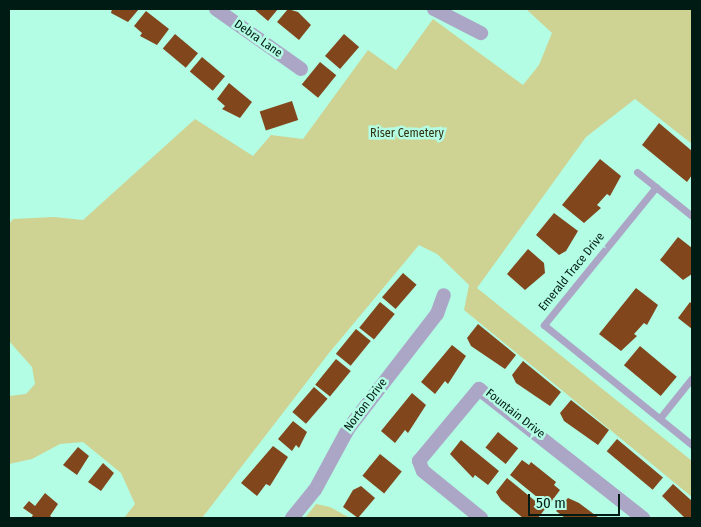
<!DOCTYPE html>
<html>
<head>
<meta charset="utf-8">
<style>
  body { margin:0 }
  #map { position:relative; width:701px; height:527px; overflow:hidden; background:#b3fde4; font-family:"Fira Sans Condensed",sans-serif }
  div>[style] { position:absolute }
  .green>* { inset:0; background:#ced393 }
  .building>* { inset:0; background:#82461c; transform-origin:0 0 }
  .lane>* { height:7px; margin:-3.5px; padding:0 3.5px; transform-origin:3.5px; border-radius:3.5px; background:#aba6c6 }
  .street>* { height:14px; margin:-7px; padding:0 7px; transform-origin:7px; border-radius:7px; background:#aba6c6 }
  span { translate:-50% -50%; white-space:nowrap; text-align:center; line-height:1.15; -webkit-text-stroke:5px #b3fde4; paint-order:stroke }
  .street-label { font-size:12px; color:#001b13 }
  .park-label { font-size:12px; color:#303210 }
  .frame { position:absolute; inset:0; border:10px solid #001b13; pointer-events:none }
  .scale { position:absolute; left:528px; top:494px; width:92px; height:22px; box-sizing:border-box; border:2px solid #001b13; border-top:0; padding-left:6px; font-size:15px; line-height:18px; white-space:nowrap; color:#001b13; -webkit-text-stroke:4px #b3fde4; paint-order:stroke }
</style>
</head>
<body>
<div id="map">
  <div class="green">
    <div style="clip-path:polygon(526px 9px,692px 9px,692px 144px,635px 99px,586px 137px,477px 288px,692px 461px,692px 497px,464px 310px,469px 285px,437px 254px,419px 245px,329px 353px,202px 518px,124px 518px,135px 504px,121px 473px,83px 442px,60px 444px,32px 459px,9px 464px,9px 396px,26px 394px,35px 384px,32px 367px,9px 341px,9px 224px,13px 219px,54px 217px,83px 220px,195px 119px,253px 156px,271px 135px,303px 139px,368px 50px,396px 70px,433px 19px,523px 85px,539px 65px,552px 33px)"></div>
    <div style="clip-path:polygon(316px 504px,330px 507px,350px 518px,305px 518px)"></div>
  </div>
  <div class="building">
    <div style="clip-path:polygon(112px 9px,139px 9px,128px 22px,111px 13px)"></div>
    <div style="clip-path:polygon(254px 9px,278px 9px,268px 21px)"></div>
    <div style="clip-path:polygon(288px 9px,298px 12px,311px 25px,299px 40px,277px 22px)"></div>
    <div style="clip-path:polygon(146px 11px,169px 29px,157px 45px,140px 36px,142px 33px,134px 26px)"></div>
    <div style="left:175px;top:34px;width:30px;height:19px;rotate:40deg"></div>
    <div style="left:344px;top:34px;width:20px;height:29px;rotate:41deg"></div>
    <div style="left:202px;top:57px;width:30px;height:19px;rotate:40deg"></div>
    <div style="left:320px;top:62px;width:21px;height:29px;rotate:39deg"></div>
    <div style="clip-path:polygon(229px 83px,252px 102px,240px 118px,222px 109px,225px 106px,217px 99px)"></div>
    <div style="left:292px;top:101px;width:20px;height:34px;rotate:72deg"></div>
    <div style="clip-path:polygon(659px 123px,692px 151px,692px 175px,687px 182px,642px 145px)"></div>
    <div style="clip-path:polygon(600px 159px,621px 176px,610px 196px,607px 194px,597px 205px,601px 208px,584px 223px,562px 205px)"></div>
    <div style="clip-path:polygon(554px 213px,578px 231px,566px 251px,559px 255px,536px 235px)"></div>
    <div style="clip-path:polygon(678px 237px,692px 248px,692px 274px,683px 280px,660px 260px)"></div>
    <div style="clip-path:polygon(528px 249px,544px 263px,545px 273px,525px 290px,507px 274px)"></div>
    <div style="left:403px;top:273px;width:18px;height:32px;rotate:41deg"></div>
    <div style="clip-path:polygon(636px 288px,658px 305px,647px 325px,644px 323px,634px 334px,637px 336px,621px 351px,599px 334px)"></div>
    <div style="left:380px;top:302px;width:19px;height:33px;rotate:39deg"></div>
    <div style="clip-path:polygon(690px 302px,692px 304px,692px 329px,678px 318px)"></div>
    <div style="clip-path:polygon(478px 324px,516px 355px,505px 369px,471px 346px,467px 338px)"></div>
    <div style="left:356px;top:329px;width:19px;height:32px;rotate:39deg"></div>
    <div style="clip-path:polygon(452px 345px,466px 356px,448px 384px,445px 381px,435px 394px,421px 382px)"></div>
    <div style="left:640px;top:346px;width:48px;height:25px;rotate:40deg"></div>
    <div style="left:336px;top:359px;width:19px;height:33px;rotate:39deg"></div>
    <div style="clip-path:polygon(523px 361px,561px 392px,550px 406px,516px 383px,512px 375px)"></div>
    <div style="left:314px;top:387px;width:18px;height:33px;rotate:41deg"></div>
    <div style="clip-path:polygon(412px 393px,426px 405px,408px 433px,405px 430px,395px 443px,381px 431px)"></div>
    <div style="clip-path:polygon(571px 400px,609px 430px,598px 445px,564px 421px,560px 413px)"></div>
    <div style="clip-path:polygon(293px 421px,307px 432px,299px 448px,296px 445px,292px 451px,278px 439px)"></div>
    <div style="left:498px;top:432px;width:26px;height:20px;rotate:39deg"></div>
    <div style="left:617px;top:439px;width:60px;height:16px;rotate:40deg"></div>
    <div style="clip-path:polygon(461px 440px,499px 471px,488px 485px,475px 475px,473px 478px,450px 454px)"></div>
    <div style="clip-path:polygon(273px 446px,288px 457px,270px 486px,266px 484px,257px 496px,241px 483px)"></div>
    <div style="clip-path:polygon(78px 447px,89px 456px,77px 475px,63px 465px)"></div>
    <div style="left:380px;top:454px;width:28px;height:28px;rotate:39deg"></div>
    <div style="clip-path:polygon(522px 460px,529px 465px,531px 462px,556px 482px,554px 485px,560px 490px,548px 506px,510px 475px)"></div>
    <div style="clip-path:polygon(103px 463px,114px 473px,101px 491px,88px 482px)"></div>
    <div style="clip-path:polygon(507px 478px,545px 509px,538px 518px,523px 518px,501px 500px,496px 492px)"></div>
    <div style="clip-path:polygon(673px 484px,692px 501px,692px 518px,685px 518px,662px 496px)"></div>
    <div style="clip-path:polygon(361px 486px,375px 498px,358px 518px,343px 507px,353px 490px)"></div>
    <div style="clip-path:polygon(45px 493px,58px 504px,50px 516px,53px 518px,31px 518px,33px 515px,23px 508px,29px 501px,35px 506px)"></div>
    <div style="clip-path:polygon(568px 498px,579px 503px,599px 518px,565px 518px,556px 511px)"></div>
  </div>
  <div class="lane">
    <div style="left:637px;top:172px;width:70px;rotate:38.7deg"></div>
    <div style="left:656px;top:187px;width:178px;rotate:129.1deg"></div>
    <div style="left:544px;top:325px;width:191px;rotate:39deg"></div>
    <div style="left:660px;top:418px;width:51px;rotate:-51.3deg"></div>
  </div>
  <div class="street">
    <div style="left:216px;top:9px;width:104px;rotate:35.2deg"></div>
    <div style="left:434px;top:9px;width:53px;rotate:27.1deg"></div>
    <div style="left:292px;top:518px;width:36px;rotate:-51deg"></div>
    <div style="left:315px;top:490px;width:69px;rotate:-61.6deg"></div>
    <div style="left:348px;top:429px;width:145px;rotate:-52.3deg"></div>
    <div style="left:437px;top:314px;width:20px;rotate:-70deg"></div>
    <div style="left:481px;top:518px;width:75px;rotate:-141deg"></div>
    <div style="left:423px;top:471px;width:11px;rotate:-112deg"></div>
    <div style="left:419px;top:461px;width:94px;rotate:-50.2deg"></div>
    <div style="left:479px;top:389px;width:209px;rotate:38.2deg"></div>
  </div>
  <div class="street-label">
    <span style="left:258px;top:39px;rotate:35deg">Debra Lane</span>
    <span style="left:572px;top:272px;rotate:-51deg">Emerald Trace Drive</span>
    <span style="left:366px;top:405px;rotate:-53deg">Norton Drive</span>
    <span style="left:515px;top:414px;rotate:38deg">Fountain Drive</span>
  </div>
  <div class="park-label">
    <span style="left:407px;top:134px">Riser Cemetery</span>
  </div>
  <div class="frame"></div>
  <div class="scale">50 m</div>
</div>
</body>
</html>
